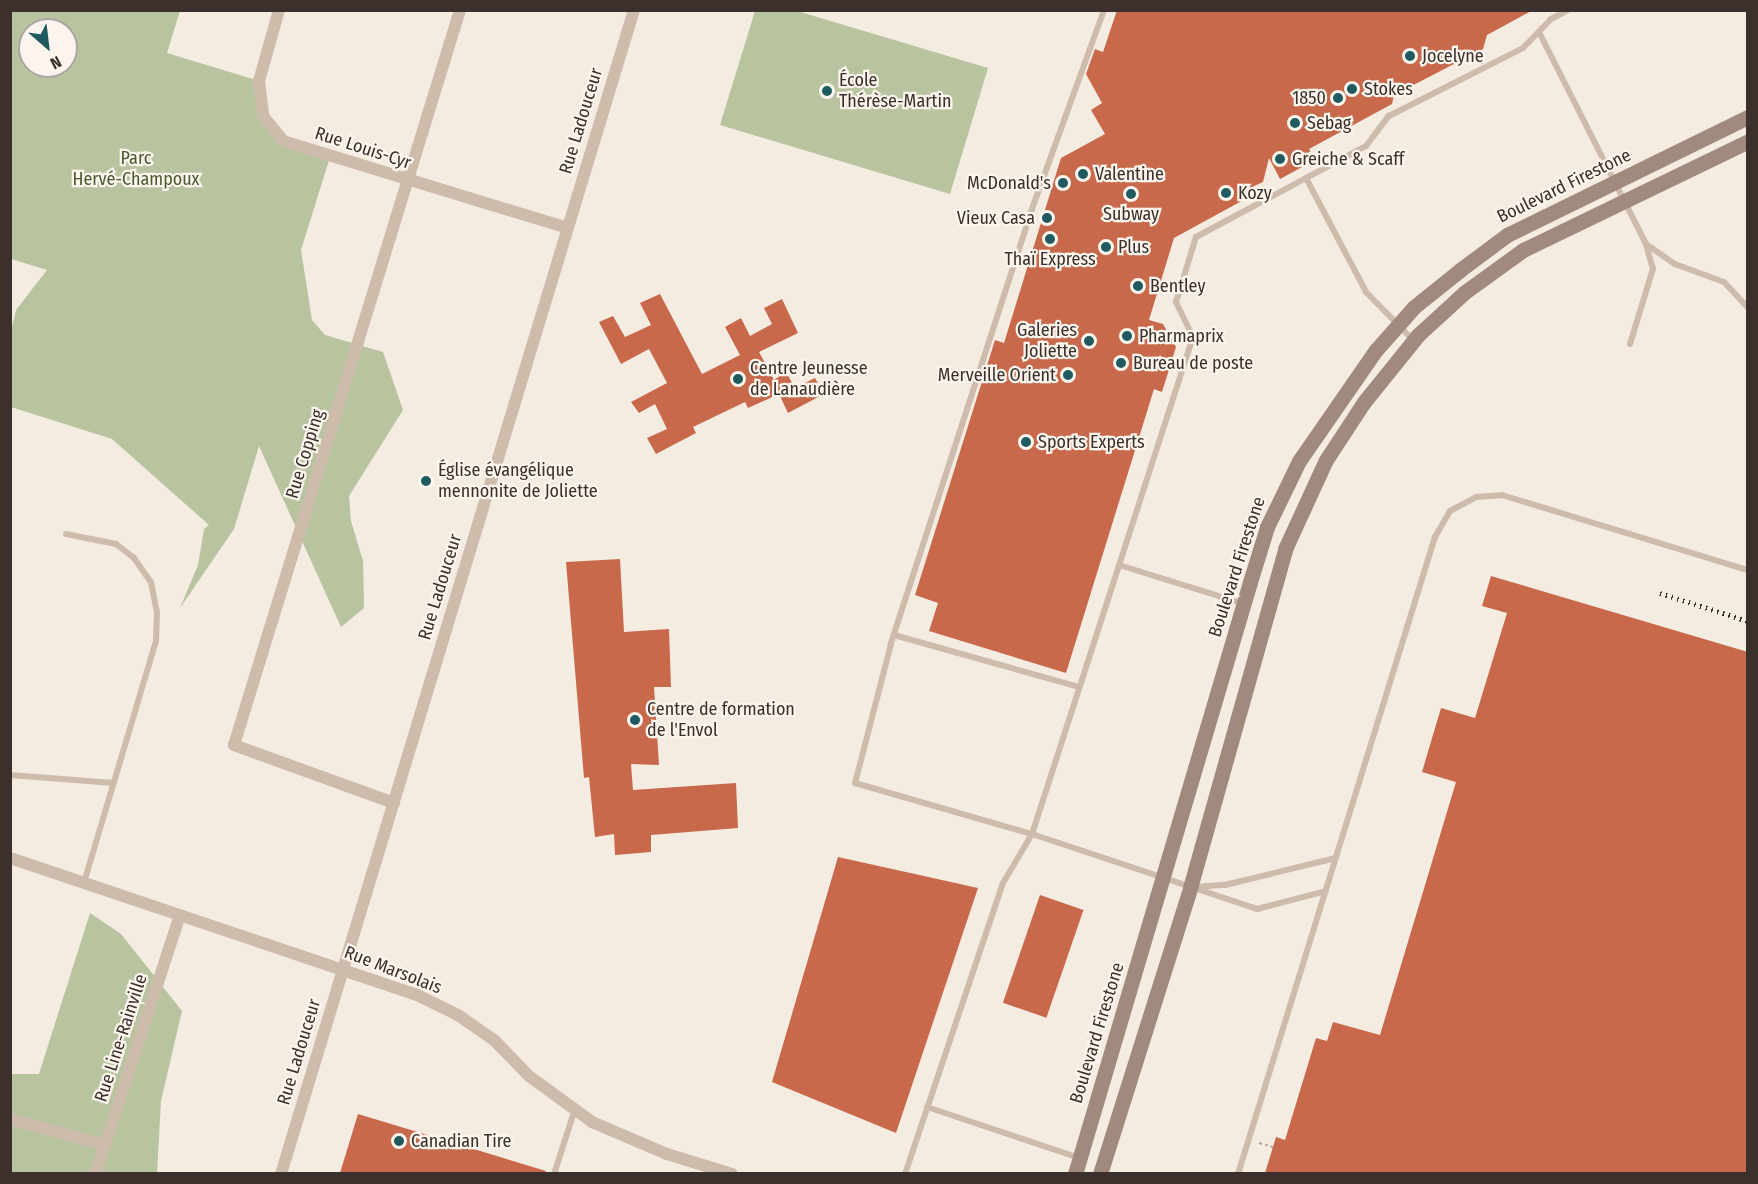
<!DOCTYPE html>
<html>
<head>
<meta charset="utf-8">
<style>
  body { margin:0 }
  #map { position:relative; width:1758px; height:1184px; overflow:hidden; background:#f4ebe1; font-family:"Fira Sans Condensed",sans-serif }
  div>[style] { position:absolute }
  .green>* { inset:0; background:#b8c4a0 }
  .building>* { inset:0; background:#c8694b; transform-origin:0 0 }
  .path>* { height:2px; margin-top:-1px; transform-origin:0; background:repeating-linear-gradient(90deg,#b9a596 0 3px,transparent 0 6px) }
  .service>* { height:6px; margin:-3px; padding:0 3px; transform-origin:3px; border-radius:3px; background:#cdbbac }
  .minor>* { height:12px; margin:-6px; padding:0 6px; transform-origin:6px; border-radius:6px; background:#cdbbac }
  .secondary>* { height:15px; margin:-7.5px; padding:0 7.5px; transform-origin:7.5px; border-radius:7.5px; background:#a18a7d }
  .rail>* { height:4.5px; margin-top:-2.25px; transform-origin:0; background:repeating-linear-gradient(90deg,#3b302b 0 1.5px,transparent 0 6px) }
  .dots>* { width:16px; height:16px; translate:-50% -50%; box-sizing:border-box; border:3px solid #fbf5ee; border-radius:50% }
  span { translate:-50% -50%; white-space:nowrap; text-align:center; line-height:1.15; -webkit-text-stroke:4.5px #fbf5ee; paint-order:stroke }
  .poi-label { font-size:18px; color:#3b302b }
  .left { translate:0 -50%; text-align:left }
  .right { translate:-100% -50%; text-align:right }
  .street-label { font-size:18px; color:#3b302b }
  .park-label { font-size:18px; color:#4a5a2e }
  .frame { position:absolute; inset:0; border:12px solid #3b302b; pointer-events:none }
  .north { position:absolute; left:18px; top:18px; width:60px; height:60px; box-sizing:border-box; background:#fbf5ee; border:2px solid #aea6a0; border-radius:50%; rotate:152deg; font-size:16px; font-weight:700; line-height:24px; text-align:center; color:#3b302b }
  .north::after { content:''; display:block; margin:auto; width:21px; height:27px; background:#1f5a5e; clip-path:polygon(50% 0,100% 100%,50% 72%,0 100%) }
</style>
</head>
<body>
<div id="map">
  <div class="green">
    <div style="clip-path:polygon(evenodd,11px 11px,180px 11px,167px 53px,259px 81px,263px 116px,283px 141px,330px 157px,301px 250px,312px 320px,325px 335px,383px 352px,403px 410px,349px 496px,351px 521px,363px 561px,364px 608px,341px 627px,259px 446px,234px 529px,180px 608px,198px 565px,204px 529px,209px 525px,112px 439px,11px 407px,11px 331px,16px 310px,47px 270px,11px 259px,11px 11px,30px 30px,66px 30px,66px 66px,30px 66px,30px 30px)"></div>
    <div style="clip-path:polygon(755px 11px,797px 11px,988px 68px,950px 194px,720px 125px)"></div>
    <div style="clip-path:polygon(90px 913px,121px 934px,182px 1011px,161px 1101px,157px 1173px,11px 1174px,11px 1074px,39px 1074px)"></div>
  </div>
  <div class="building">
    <div style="clip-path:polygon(1117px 10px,1533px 10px,1487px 35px,1483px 49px,1394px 95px,1392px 104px,1309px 149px,1315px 160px,1280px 179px,1269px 158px,1263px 182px,1252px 187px,1249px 197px,1174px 238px,1149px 320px,1163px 324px,1176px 347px,1162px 392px,1154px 389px,1066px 673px,929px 631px,938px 603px,915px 595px,995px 340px,1004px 343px,1061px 158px,1105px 134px,1091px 110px,1102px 103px,1086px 74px,1095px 49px,1103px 52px)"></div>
    <div style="clip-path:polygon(660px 294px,702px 374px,740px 355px,725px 327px,741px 318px,750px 336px,772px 324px,764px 308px,782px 299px,798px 333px,759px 352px,774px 380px,786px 372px,795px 388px,815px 378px,824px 394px,788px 413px,779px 394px,748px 408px,745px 402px,693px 427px,696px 433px,656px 454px,647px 438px,667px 429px,655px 404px,639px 413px,631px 402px,667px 383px,649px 349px,621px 364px,599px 322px,613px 316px,625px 337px,651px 325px,640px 303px)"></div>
    <div style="clip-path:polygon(620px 559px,624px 632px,669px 629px,671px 687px,654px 687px,659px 765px,631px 764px,633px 790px,736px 783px,738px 828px,651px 835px,651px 852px,615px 855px,614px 834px,595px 837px,589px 777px,584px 778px,566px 562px)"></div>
    <div style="clip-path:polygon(1491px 576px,1748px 652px,1748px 1173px,1265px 1173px,1276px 1137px,1285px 1140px,1316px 1038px,1327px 1041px,1333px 1022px,1380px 1035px,1456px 782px,1422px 772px,1441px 708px,1475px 718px,1507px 613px,1482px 606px)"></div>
    <div style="clip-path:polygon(838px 857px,978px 888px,896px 1133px,772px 1082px)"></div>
    <div style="left:1040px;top:895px;width:46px;height:114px;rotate:19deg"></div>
    <div style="clip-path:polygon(358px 1114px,546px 1171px,545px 1173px,340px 1173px)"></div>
  </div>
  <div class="path">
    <div style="left:1259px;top:1143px;width:15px;rotate:16deg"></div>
  </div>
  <div class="service">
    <div style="left:1104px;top:10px;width:205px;rotate:109.9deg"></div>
    <div style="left:1034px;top:203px;width:464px;rotate:108deg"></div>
    <div style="left:891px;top:644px;width:144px;rotate:104.5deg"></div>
    <div style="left:855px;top:783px;width:184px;rotate:16.1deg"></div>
    <div style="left:1032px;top:834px;width:237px;rotate:18.4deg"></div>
    <div style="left:1257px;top:909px;width:71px;rotate:-14.6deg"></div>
    <div style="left:1539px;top:32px;width:237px;rotate:63.2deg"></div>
    <div style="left:1646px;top:244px;width:35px;rotate:35deg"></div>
    <div style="left:1675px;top:264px;width:52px;rotate:20.2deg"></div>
    <div style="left:1724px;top:282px;width:35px;rotate:47deg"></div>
    <div style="left:1306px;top:178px;width:129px;rotate:62.2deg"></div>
    <div style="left:1366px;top:292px;width:67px;rotate:45.6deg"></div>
    <div style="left:1630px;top:344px;width:78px;rotate:-73deg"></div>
    <div style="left:1653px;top:269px;width:26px;rotate:-106deg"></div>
    <div style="left:66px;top:534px;width:51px;rotate:11.3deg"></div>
    <div style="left:116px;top:544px;width:23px;rotate:38deg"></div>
    <div style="left:134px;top:558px;width:29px;rotate:55deg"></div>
    <div style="left:151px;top:582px;width:31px;rotate:79deg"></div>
    <div style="left:157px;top:612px;width:29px;rotate:92deg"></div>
    <div style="left:156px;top:641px;width:252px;rotate:106.6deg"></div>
    <div style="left:1119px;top:565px;width:131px;rotate:17.3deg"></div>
    <div style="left:894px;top:635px;width:192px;rotate:15.7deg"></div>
    <div style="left:10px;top:775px;width:104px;rotate:4.4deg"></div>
    <div style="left:1194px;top:887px;width:31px;rotate:-4deg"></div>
    <div style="left:1225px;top:885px;width:114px;rotate:-13.7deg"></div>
    <div style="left:927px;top:1107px;width:160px;rotate:18.5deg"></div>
    <div style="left:554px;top:1174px;width:68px;rotate:-72.1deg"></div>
    <div style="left:905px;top:1174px;width:307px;rotate:-71.4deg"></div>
    <div style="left:1003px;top:883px;width:57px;rotate:-59.4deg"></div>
    <div style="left:1032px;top:834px;width:522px;rotate:-72.05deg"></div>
    <div style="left:1193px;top:337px;width:39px;rotate:-116deg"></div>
    <div style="left:1176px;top:302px;width:68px;rotate:-72.9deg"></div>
    <div style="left:1196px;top:237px;width:193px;rotate:-28.2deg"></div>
    <div style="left:1366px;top:146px;width:38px;rotate:-53deg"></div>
    <div style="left:1389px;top:116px;width:150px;rotate:-26.9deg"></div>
    <div style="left:1523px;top:48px;width:40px;rotate:-46deg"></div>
    <div style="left:1551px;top:19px;width:19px;rotate:-28deg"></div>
    <div style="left:1238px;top:1174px;width:667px;rotate:-72.82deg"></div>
    <div style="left:1435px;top:537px;width:30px;rotate:-60deg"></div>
    <div style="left:1450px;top:511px;width:30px;rotate:-28deg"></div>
    <div style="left:1476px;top:497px;width:26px;rotate:-4deg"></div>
    <div style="left:1502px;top:495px;width:257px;rotate:17deg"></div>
  </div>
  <div class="minor">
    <div style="left:279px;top:10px;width:74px;rotate:105.7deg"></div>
    <div style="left:259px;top:81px;width:35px;rotate:83deg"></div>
    <div style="left:263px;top:116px;width:32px;rotate:51deg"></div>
    <div style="left:283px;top:141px;width:297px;rotate:17deg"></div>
    <div style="left:394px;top:803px;width:170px;rotate:-160.1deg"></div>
    <div style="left:234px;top:745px;width:769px;rotate:-72.91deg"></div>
    <div style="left:10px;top:858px;width:427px;rotate:18.6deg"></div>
    <div style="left:415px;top:994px;width:48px;rotate:26deg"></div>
    <div style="left:458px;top:1015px;width:44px;rotate:34.8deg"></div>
    <div style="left:494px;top:1040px;width:50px;rotate:45.8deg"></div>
    <div style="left:529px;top:1076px;width:78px;rotate:36.1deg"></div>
    <div style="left:592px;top:1122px;width:82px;rotate:23.1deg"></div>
    <div style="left:667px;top:1154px;width:68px;rotate:17.1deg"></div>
    <div style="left:10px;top:1119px;width:98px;rotate:15.3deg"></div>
    <div style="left:96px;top:1172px;width:270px;rotate:-71.9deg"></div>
    <div style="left:281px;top:1174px;width:1216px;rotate:-73.13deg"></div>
  </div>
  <div class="secondary">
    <div style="left:1075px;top:1174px;width:617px;rotate:-73.53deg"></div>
    <div style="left:1250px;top:582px;width:58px;rotate:-72.8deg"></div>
    <div style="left:1267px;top:527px;width:73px;rotate:-64.1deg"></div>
    <div style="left:1299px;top:461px;width:135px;rotate:-55.3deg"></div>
    <div style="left:1376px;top:350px;width:57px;rotate:-48.5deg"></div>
    <div style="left:1414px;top:307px;width:59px;rotate:-38.8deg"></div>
    <div style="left:1460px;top:270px;width:59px;rotate:-36.7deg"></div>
    <div style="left:1507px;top:235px;width:268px;rotate:-26.1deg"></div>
    <div style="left:1100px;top:1174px;width:300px;rotate:-72.5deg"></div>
    <div style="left:1190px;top:888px;width:352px;rotate:-74.3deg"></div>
    <div style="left:1285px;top:549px;width:98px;rotate:-65.3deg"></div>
    <div style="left:1326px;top:460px;width:69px;rotate:-56.8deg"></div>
    <div style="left:1364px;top:402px;width:86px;rotate:-51.1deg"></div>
    <div style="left:1418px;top:335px;width:64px;rotate:-42.5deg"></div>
    <div style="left:1465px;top:292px;width:72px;rotate:-35.9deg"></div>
    <div style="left:1523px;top:250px;width:250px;rotate:-25.8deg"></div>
  </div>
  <div class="rail">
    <div style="left:1660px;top:593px;width:92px;rotate:17.7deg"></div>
  </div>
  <div class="dots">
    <div style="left:1410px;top:56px;background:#1f5a5e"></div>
    <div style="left:1352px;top:89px;background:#1f5a5e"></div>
    <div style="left:827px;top:91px;background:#1f5a5e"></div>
    <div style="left:1338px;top:98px;background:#1f5a5e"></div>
    <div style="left:1295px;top:123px;background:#1f5a5e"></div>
    <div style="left:1280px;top:159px;background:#1f5a5e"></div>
    <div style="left:1083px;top:174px;background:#1f5a5e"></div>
    <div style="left:1063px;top:183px;background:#1f5a5e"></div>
    <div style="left:1226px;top:193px;background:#1f5a5e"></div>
    <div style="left:1131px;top:194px;background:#1f5a5e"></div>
    <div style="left:1047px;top:218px;background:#1f5a5e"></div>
    <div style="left:1050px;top:239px;background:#1f5a5e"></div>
    <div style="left:1106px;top:247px;background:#1f5a5e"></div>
    <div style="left:1138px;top:286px;background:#1f5a5e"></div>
    <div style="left:1127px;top:336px;background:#1f5a5e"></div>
    <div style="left:1089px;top:341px;background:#1f5a5e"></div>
    <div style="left:1121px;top:363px;background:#1f5a5e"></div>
    <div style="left:1068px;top:375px;background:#1f5a5e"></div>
    <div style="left:738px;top:379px;background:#1f5a5e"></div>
    <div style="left:1026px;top:442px;background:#1f5a5e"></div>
    <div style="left:426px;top:481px;background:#1f5a5e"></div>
    <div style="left:635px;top:720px;background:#1f5a5e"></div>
    <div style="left:399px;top:1141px;background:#1f5a5e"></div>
  </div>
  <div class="poi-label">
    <span class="left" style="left:1422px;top:56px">Jocelyne</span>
    <span class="left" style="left:839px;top:91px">École<br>Thérèse-Martin</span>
    <span class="left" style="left:1364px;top:89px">Stokes</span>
    <span class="right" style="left:1326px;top:98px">1850</span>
    <span class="left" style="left:1307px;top:123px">Sebag</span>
    <span class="left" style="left:1292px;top:159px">Greiche &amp; Scaff</span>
    <span class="left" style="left:1095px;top:174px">Valentine</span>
    <span class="right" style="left:1051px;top:183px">McDonald's</span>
    <span class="left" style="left:1238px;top:193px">Kozy</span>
    <span style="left:1131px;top:214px">Subway</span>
    <span class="right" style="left:1035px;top:218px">Vieux Casa</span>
    <span class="left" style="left:1118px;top:247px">Plus</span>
    <span style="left:1050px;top:259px">Thaï Express</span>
    <span class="left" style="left:1150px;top:286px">Bentley</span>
    <span class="right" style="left:1077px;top:341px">Galeries<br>Joliette</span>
    <span class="left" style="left:1139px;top:336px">Pharmaprix</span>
    <span class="left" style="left:1133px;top:363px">Bureau de poste</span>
    <span class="left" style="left:750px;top:379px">Centre Jeunesse<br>de Lanaudière</span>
    <span class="right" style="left:1056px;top:375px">Merveille Orient</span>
    <span class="left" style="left:1038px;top:442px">Sports Experts</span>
    <span class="left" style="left:438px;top:481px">Église évangélique<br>mennonite de Joliette</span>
    <span class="left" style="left:647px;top:720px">Centre de formation<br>de l'Envol</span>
    <span class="left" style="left:411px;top:1141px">Canadian Tire</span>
  </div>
  <div class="street-label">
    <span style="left:581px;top:121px;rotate:-73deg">Rue Ladouceur</span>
    <span style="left:363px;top:148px;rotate:18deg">Rue Louis-Cyr</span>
    <span style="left:1564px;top:186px;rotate:-26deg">Boulevard Firestone</span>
    <span style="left:305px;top:454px;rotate:-73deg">Rue Copping</span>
    <span style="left:1237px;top:567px;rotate:-72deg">Boulevard Firestone</span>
    <span style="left:440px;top:587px;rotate:-73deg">Rue Ladouceur</span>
    <span style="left:393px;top:970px;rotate:21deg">Rue Marsolais</span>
    <span style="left:1097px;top:1033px;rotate:-73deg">Boulevard Firestone</span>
    <span style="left:121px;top:1038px;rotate:-72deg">Rue Line-Rainville</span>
    <span style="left:299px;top:1052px;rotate:-73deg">Rue Ladouceur</span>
  </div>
  <div class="park-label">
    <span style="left:136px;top:169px">Parc<br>Hervé-Champoux</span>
  </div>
  <div class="frame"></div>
  <div class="north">N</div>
</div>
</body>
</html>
